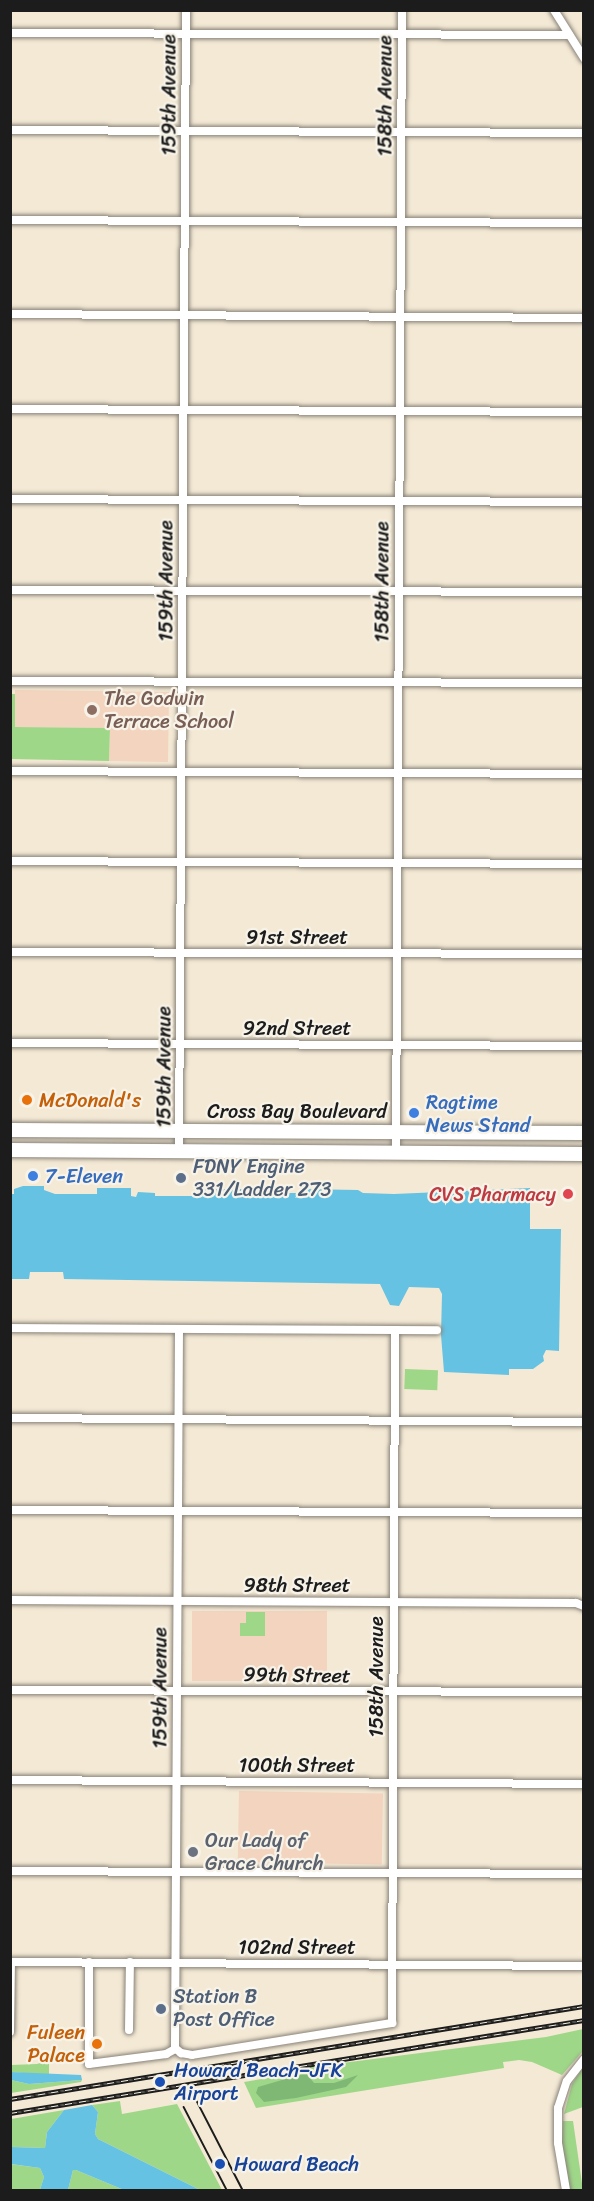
<!DOCTYPE html>
<html>
<head>
<meta charset="utf-8">
<style>
  body { margin:0 }
  #map { position:relative; width:594px; height:2201px; overflow:hidden; background:#f4e9d5; font-family:Sriracha,sans-serif }
  div>[style] { position:absolute }
  .built>* { inset:0; background:#f3d4bf; transform-origin:0 0 }
  .green>* { inset:0; background:#9fd789; transform-origin:0 0 }
  .forest>* { inset:0; background:#7fb875 }
  .water>* { inset:0; background:#65c2e3 }
  .roads { filter:drop-shadow(0 0 2px #888278) drop-shadow(0 0 2px #888278) }
  .minor>* { height:8px; margin:-4px; padding:0 4px; transform-origin:4px; border-radius:4px; background:#fff }
  .primary>* { height:14px; margin:-7px; padding:0 7px; transform-origin:7px; border-radius:7px; background:#fff }
  .tram>* { height:1.5px; margin:-0.75px; padding:0 0.75px; transform-origin:0.75px; border-radius:0.75px; background:#1c1c1c }
  .rail>* { height:4.5px; margin-top:-2.25px; transform-origin:0; background:repeating-linear-gradient(90deg,#f7f3e8 0 7px,#1c1c1c 0 14px); box-sizing:border-box; border-block:2px solid #1c1c1c }
  .dots>* { width:16px; height:16px; translate:-50% -50%; box-sizing:border-box; border:3px solid #f7f3e8; border-radius:50% }
  span { translate:-50% -50%; white-space:nowrap; text-align:center; line-height:1.15; -webkit-text-stroke:4.5px #f7f3e8; paint-order:stroke }
  .street-label { font-size:20px; color:#1c1c1c }
  .education-label { font-size:20px; color:#785e54 }
  .left { translate:0 -50%; text-align:left }
  .food-label { font-size:20px; color:#c56008 }
  .right { translate:-100% -50%; text-align:right }
  .shop-label { font-size:20px; color:#366cbe }
  .service-label { font-size:20px; color:#4e5e75 }
  .health-label { font-size:20px; color:#be3a42 }
  .worship-label { font-size:20px; color:#5b616d }
  .transit-label { font-size:20px; color:#164399 }
  .frame { position:absolute; inset:0; border:12px solid #1c1c1c; pointer-events:none }
</style>
</head>
<body>
<div id="map">
  <div class="built">
    <div style="clip-path:polygon(15px 690px,169px 692px,168px 762px,109px 761px,110px 728px,15px 727px)"></div>
    <div style="left:192px;top:1611px;width:135px;height:70px"></div>
    <div style="left:239px;top:1791px;width:144px;height:71px;rotate:1deg"></div>
  </div>
  <div class="green">
    <div style="clip-path:polygon(11px 694px,15px 694px,15px 727px,110px 728px,109px 761px,11px 759px)"></div>
    <div style="left:405px;top:1369px;width:33px;height:20px;rotate:2deg"></div>
    <div style="clip-path:polygon(246px 1612px,265px 1612px,265px 1636px,240px 1636px,240px 1623px,246px 1623px)"></div>
    <div style="clip-path:polygon(583px 2029px,583px 2051px,562px 2075px,532px 2062px,519px 2060px,503px 2062px,504px 2068px,256px 2108px,244px 2082px,304px 2072px,303px 2068px,546px 2037px)"></div>
    <div style="clip-path:polygon(49px 2060px,49px 2075px,11px 2072px,11px 2065px,37px 2064px)"></div>
    <div style="clip-path:polygon(583px 2067px,583px 2107px,564px 2114px,572px 2084px)"></div>
    <div style="clip-path:polygon(11px 2080px,29px 2084px,82px 2080px,81px 2082px,11px 2093px)"></div>
    <div style="clip-path:polygon(120px 2101px,122px 2114px,177px 2104px,222px 2190px,200px 2190px,98px 2139px,95px 2134px,98px 2112px,92px 2105px)"></div>
    <div style="clip-path:polygon(64px 2110px,47px 2132px,45px 2148px,11px 2147px,11px 2119px)"></div>
    <div style="clip-path:polygon(563px 2121px,573px 2121px,583px 2190px,570px 2190px,562px 2142px)"></div>
    <div style="clip-path:polygon(10px 2164px,40px 2168px,44px 2177px,40px 2190px,11px 2190px)"></div>
    <div style="clip-path:polygon(73px 2170px,76px 2170px,124px 2190px,68px 2190px)"></div>
  </div>
  <div class="forest">
    <div style="clip-path:polygon(306px 2073px,314px 2083px,334px 2083px,358px 2075px,346px 2087px,296px 2098px,264px 2102px,256px 2093px,258px 2087px)"></div>
  </div>
  <div class="water">
    <div style="clip-path:polygon(23px 1186px,44px 1186px,44px 1190px,55px 1194px,97px 1194px,97px 1188px,131px 1188px,131px 1196px,136px 1197px,138px 1192px,155px 1193px,155px 1196px,197px 1196px,198px 1189px,266px 1189px,266px 1193px,298px 1193px,301px 1189px,358px 1190px,363px 1193px,394px 1194px,530px 1188px,530px 1229px,561px 1229px,559px 1351px,546px 1350px,543px 1356px,544px 1361px,533px 1369px,509px 1369px,509px 1375px,444px 1372px,441px 1335px,442px 1294px,439px 1288px,409px 1287px,399px 1306px,390px 1305px,380px 1284px,64px 1279px,63px 1272px,30px 1272px,29px 1279px,11px 1279px,11px 1194px,14px 1194px,14px 1189px)"></div>
    <div style="clip-path:polygon(11px 2072px,81px 2075px,82px 2080px,29px 2084px,11px 2080px)"></div>
    <div style="clip-path:polygon(92px 2105px,98px 2112px,95px 2134px,98px 2139px,200px 2190px,124px 2190px,76px 2170px,73px 2170px,68px 2190px,40px 2190px,44px 2177px,40px 2168px,11px 2164px,11px 2147px,45px 2148px,47px 2132px,64px 2110px)"></div>
  </div>
  <div class="roads">
    <div class="minor">
      <div style="left:554px;top:10px;width:57px;rotate:58deg"></div>
      <div style="left:10px;top:33px;width:559px;rotate:0.2deg"></div>
      <div style="left:10px;top:130px;width:574px;rotate:0.3deg"></div>
      <div style="left:10px;top:220px;width:574px;rotate:0.3deg"></div>
      <div style="left:10px;top:314px;width:574px;rotate:0.4deg"></div>
      <div style="left:10px;top:409px;width:574px;rotate:0.3deg"></div>
      <div style="left:10px;top:499px;width:574px;rotate:0.3deg"></div>
      <div style="left:10px;top:590px;width:574px;rotate:0.2deg"></div>
      <div style="left:10px;top:681px;width:574px;rotate:0.2deg"></div>
      <div style="left:10px;top:771px;width:574px;rotate:0.3deg"></div>
      <div style="left:10px;top:861px;width:574px;rotate:0.3deg"></div>
      <div style="left:10px;top:952px;width:574px;rotate:0.2deg"></div>
      <div style="left:10px;top:1043px;width:574px;rotate:0.3deg"></div>
      <div style="left:179px;top:1152px;width:1142px;rotate:-89.65deg"></div>
      <div style="left:396px;top:1154px;width:1144px;rotate:-89.7deg"></div>
      <div style="left:10px;top:1328px;width:427px;rotate:0.3deg"></div>
      <div style="left:179px;top:1329px;width:719px;rotate:90.32deg"></div>
      <div style="left:175px;top:2048px;width:8px;rotate:40deg"></div>
      <div style="left:181px;top:2053px;width:11px;rotate:10deg"></div>
      <div style="left:192px;top:2055px;width:203px;rotate:-9.1deg"></div>
      <div style="left:392px;top:2023px;width:693px;rotate:-89.75deg"></div>
      <div style="left:10px;top:1418px;width:574px;rotate:0.4deg"></div>
      <div style="left:10px;top:1510px;width:574px;rotate:0.3deg"></div>
      <div style="left:10px;top:1600px;width:566px;rotate:0.3deg"></div>
      <div style="left:576px;top:1603px;width:9px;rotate:21deg"></div>
      <div style="left:10px;top:1690px;width:574px;rotate:0.2deg"></div>
      <div style="left:10px;top:1780px;width:574px;rotate:0.4deg"></div>
      <div style="left:10px;top:1871px;width:574px;rotate:0.3deg"></div>
      <div style="left:10px;top:1962px;width:574px;rotate:0.4deg"></div>
      <div style="left:89px;top:1962px;width:102px;rotate:90deg"></div>
      <div style="left:89px;top:2064px;width:78px;rotate:-7.4deg"></div>
      <div style="left:166px;top:2054px;width:10px;rotate:-29deg"></div>
      <div style="left:129px;top:2030px;width:68px;rotate:-89.2deg"></div>
      <div style="left:10px;top:2032px;width:70px;rotate:-89.2deg"></div>
      <div style="left:566px;top:2190px;width:48px;rotate:-99.7deg"></div>
      <div style="left:558px;top:2143px;width:35px;rotate:-90deg"></div>
      <div style="left:558px;top:2108px;width:28px;rotate:-72deg"></div>
      <div style="left:567px;top:2081px;width:28px;rotate:-52deg"></div>
    </div>
    <div class="primary">
      <div style="left:10px;top:1130px;width:574px;rotate:0.3deg"></div>
      <div style="left:10px;top:1150px;width:574px;rotate:0.4deg"></div>
    </div>
  </div>
  <div class="tram">
    <div style="left:197px;top:2101px;width:100px;rotate:62.7deg"></div>
    <div style="left:184px;top:2107px;width:93px;rotate:62.6deg"></div>
  </div>
  <div class="rail">
    <div style="left:10px;top:2099px;width:581px;rotate:-9.2deg"></div>
    <div style="left:10px;top:2113px;width:581px;rotate:-9.2deg"></div>
  </div>
  <div class="dots">
    <div style="left:92px;top:710px;background:#8d6e63"></div>
    <div style="left:27px;top:1100px;background:#e8710a"></div>
    <div style="left:414px;top:1113px;background:#3f7fe0"></div>
    <div style="left:33px;top:1176px;background:#3f7fe0"></div>
    <div style="left:181px;top:1178px;background:#5c6f8a"></div>
    <div style="left:568px;top:1194px;background:#e0444e"></div>
    <div style="left:193px;top:1852px;background:#6b7280"></div>
    <div style="left:161px;top:2009px;background:#5c6f8a"></div>
    <div style="left:97px;top:2044px;background:#e8710a"></div>
    <div style="left:160px;top:2082px;background:#1a4fb4"></div>
    <div style="left:220px;top:2164px;background:#1a4fb4"></div>
  </div>
  <div class="street-label">
    <span style="left:169px;top:95px;rotate:-90deg">159th Avenue</span>
    <span style="left:385px;top:96px;rotate:-90deg">158th Avenue</span>
    <span style="left:166px;top:581px;rotate:-90deg">159th Avenue</span>
    <span style="left:382px;top:582px;rotate:-90deg">158th Avenue</span>
    <span style="left:297px;top:937px">91st Street</span>
    <span style="left:297px;top:1028px">92nd Street</span>
    <span style="left:164px;top:1067px;rotate:-90deg">159th Avenue</span>
    <span style="left:297px;top:1111px">Cross Bay Boulevard</span>
    <span style="left:297px;top:1585px">98th Street</span>
    <span style="left:297px;top:1675px;rotate:1deg">99th Street</span>
    <span style="left:376px;top:1677px;rotate:-90deg">158th Avenue</span>
    <span style="left:160px;top:1688px;rotate:-90deg">159th Avenue</span>
    <span style="left:297px;top:1765px">100th Street</span>
    <span style="left:297px;top:1947px">102nd Street</span>
  </div>
  <div class="education-label">
    <span class="left" style="left:104px;top:710px">The Godwin<br>Terrace School</span>
  </div>
  <div class="food-label">
    <span class="left" style="left:39px;top:1100px">McDonald's</span>
    <span class="right" style="left:85px;top:2044px">Fuleen<br>Palace</span>
  </div>
  <div class="shop-label">
    <span class="left" style="left:426px;top:1114px">Ragtime<br>News Stand</span>
    <span class="left" style="left:45px;top:1176px">7-Eleven</span>
  </div>
  <div class="service-label">
    <span class="left" style="left:193px;top:1178px">FDNY Engine<br>331/Ladder 273</span>
    <span class="left" style="left:173px;top:2008px">Station B<br>Post Office</span>
  </div>
  <div class="health-label">
    <span class="right" style="left:556px;top:1194px">CVS Pharmacy</span>
  </div>
  <div class="worship-label">
    <span class="left" style="left:205px;top:1852px">Our Lady of<br>Grace Church</span>
  </div>
  <div class="transit-label">
    <span class="left" style="left:174px;top:2082px">Howard Beach–JFK<br>Airport</span>
    <span class="left" style="left:234px;top:2164px">Howard Beach</span>
  </div>
  <div class="frame"></div>
</div>
</body>
</html>
